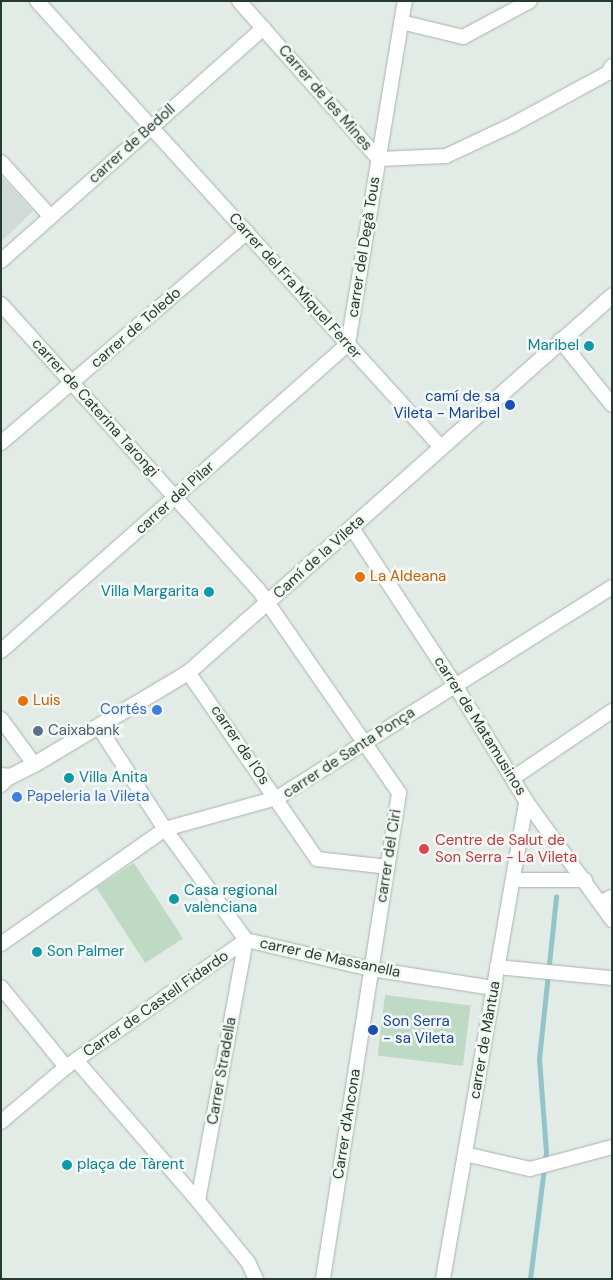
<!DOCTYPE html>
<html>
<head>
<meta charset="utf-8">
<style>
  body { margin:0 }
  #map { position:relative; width:613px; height:1280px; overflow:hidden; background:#e3ebe7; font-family:"DM Sans",sans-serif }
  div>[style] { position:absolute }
  .built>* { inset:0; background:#d1dad6 }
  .green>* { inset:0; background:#bed9c4; transform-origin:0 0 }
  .stream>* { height:4.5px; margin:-2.25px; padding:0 2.25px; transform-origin:2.25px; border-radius:2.25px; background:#92c4c9 }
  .roads { filter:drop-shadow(0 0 1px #a6b2ad) drop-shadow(0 0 1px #a6b2ad) }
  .minor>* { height:14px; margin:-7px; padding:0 7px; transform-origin:7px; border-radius:7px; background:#fff }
  .tertiary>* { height:15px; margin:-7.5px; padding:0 7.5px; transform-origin:7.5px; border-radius:7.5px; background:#fff }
  .dots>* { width:14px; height:14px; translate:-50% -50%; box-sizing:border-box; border:2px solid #f3f8f5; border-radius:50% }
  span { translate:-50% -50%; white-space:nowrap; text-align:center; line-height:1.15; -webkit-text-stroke:5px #f3f8f5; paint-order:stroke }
  .street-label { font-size:15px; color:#253a33 }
  .culture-label { font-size:15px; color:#0d838f }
  .right { translate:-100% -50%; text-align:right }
  .left { translate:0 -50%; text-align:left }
  .transit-label { font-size:15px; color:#164399 }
  .food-label { font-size:15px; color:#c56008 }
  .shop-label { font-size:15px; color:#366cbe }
  .service-label { font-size:15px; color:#4e5e75 }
  .health-label { font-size:15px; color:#be3a42 }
  .frame { position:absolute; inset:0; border:2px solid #253a33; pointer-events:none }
</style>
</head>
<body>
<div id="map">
  <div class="built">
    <div style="clip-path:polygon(1px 176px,33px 211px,1px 242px)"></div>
  </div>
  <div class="green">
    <div style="left:134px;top:863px;width:90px;height:45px;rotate:57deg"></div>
    <div style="left:385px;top:995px;width:86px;height:61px;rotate:7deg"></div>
  </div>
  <div class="stream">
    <div style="left:530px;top:1279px;width:128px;rotate:-82.8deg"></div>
    <div style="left:546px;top:1152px;width:93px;rotate:-94.3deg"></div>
    <div style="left:539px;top:1059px;width:163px;rotate:-84deg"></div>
  </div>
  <div class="roads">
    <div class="minor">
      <div style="left:37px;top:1px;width:600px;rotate:47.84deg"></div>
      <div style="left:239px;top:1px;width:211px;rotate:48.5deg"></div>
      <div style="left:401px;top:22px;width:64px;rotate:13.6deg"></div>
      <div style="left:463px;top:37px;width:76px;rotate:-28.2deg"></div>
      <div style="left:379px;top:159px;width:67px;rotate:-2.6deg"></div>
      <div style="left:446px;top:156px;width:75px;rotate:-25.2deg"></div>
      <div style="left:514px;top:124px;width:107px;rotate:-28.5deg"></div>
      <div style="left:608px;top:73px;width:8px;rotate:-60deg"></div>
      <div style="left:1px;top:162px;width:73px;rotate:47.8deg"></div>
      <div style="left:1px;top:261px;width:351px;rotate:-41.6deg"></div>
      <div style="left:1px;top:304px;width:384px;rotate:48deg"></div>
      <div style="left:258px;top:589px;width:248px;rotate:55.3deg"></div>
      <div style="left:399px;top:793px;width:492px;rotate:98.9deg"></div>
      <div style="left:560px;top:340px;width:83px;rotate:51.3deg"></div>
      <div style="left:1px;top:443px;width:324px;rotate:-40.6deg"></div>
      <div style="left:352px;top:528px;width:188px;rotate:56.7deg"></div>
      <div style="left:455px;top:685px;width:136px;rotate:58.5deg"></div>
      <div style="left:526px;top:801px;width:147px;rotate:54.1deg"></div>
      <div style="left:1px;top:651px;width:463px;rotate:-41.5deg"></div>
      <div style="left:348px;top:344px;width:348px;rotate:-80.6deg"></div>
      <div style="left:188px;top:672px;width:227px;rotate:55.4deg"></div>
      <div style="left:317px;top:859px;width:71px;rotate:6.4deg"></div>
      <div style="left:1px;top:719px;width:56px;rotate:53.7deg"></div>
      <div style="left:98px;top:726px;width:123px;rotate:57deg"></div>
      <div style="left:165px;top:829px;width:137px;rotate:53.9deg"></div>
      <div style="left:246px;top:940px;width:128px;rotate:13.1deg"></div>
      <div style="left:371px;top:969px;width:124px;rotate:8.8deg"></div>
      <div style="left:513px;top:778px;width:120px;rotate:-34.1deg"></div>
      <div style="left:1px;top:785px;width:13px;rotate:-45deg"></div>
      <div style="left:513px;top:880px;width:72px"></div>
      <div style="left:600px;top:903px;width:13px;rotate:-27deg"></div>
      <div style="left:1px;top:944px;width:200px;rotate:-35deg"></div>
      <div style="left:165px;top:829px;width:116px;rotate:-15.5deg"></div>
      <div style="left:277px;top:798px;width:396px;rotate:-32.2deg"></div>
      <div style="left:497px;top:967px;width:116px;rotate:5.5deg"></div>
      <div style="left:1px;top:987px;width:103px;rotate:50.9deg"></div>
      <div style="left:76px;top:1060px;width:186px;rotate:49.1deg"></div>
      <div style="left:198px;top:1201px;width:79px;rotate:50.7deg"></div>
      <div style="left:248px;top:1262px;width:19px;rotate:65deg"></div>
      <div style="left:1px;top:1122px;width:85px;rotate:-40.2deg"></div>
      <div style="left:66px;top:1067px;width:220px;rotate:-35.2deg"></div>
      <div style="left:465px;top:1154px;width:67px;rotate:13deg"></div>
      <div style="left:530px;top:1169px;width:85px;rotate:-15deg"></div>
      <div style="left:198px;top:1201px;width:265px;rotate:-79.6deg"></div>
      <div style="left:443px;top:1279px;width:485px;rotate:-80.1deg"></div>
    </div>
    <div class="tertiary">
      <div style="left:1px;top:775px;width:9px;rotate:6deg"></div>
      <div style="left:10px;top:776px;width:27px;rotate:-27deg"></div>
      <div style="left:34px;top:764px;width:179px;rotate:-30.9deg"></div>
      <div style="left:188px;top:672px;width:567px;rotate:-41.64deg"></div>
    </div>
  </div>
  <div class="dots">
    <div style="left:589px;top:346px;background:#0f9aa8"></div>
    <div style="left:510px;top:405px;background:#1a4fb4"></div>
    <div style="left:360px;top:577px;background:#e8710a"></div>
    <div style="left:209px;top:592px;background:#0f9aa8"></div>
    <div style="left:23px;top:701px;background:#e8710a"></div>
    <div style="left:157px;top:710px;background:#3f7fe0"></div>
    <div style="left:38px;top:731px;background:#5c6f8a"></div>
    <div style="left:69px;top:778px;background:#0f9aa8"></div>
    <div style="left:17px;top:797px;background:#3f7fe0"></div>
    <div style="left:424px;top:849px;background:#e0444e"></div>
    <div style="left:174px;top:899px;background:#0f9aa8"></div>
    <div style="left:37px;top:952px;background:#0f9aa8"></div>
    <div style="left:373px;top:1030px;background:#1a4fb4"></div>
    <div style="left:67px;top:1165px;background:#0f9aa8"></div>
  </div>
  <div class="street-label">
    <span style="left:325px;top:98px;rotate:49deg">Carrer de les Mines</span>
    <span style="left:132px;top:144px;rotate:-42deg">carrer de Bedoll</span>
    <span style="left:364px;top:247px;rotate:-81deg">carrer del Degà Tous</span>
    <span style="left:295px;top:286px;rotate:48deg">Carrer del Fra Miquel Ferrer</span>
    <span style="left:136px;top:328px;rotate:-41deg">carrer de Toledo</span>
    <span style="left:95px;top:408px;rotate:48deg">carrer de Caterina Tarongi</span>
    <span style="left:175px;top:498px;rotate:-42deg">carrer del Pilar</span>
    <span style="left:319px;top:557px;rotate:-42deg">Camí de la Vileta</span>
    <span style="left:480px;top:726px;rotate:58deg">carrer de Matamusinos</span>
    <span style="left:240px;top:745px;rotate:56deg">carrer de l'Os</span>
    <span style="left:349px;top:753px;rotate:-33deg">carrer de Santa Ponça</span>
    <span style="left:389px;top:856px;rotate:-81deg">carrer del Ciri</span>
    <span style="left:330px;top:958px;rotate:12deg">carrer de Massanella</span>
    <span style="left:156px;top:1004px;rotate:-35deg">Carrer de Castell Fidardo</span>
    <span style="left:485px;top:1040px;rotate:-80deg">carrer de Màntua</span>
    <span style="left:222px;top:1071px;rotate:-80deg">Carrer Stradella</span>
    <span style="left:347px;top:1124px;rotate:-81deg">Carrer d'Ancona</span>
  </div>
  <div class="culture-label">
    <span class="right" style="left:579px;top:346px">Maribel</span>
    <span class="right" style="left:199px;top:592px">Villa Margarita</span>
    <span class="left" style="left:79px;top:778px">Villa Anita</span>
    <span class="left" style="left:184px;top:899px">Casa regional<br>valenciana</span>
    <span class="left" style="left:47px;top:952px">Son Palmer</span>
    <span class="left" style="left:77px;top:1165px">plaça de Tàrent</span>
  </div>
  <div class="transit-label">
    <span class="right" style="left:500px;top:405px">camí de sa<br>Vileta - Maribel</span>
    <span class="left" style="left:383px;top:1030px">Son Serra<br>- sa Vileta</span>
  </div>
  <div class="food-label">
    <span class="left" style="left:370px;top:577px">La Aldeana</span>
    <span class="left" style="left:33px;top:701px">Luis</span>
  </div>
  <div class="shop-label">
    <span class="right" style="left:147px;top:710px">Cortés</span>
    <span class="left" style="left:27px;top:797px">Papeleria la Vileta</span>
  </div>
  <div class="service-label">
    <span class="left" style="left:48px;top:731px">Caixabank</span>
  </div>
  <div class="health-label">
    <span class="left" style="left:435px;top:849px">Centre de Salut de<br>Son Serra - La Vileta</span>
  </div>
  <div class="frame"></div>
</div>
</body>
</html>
